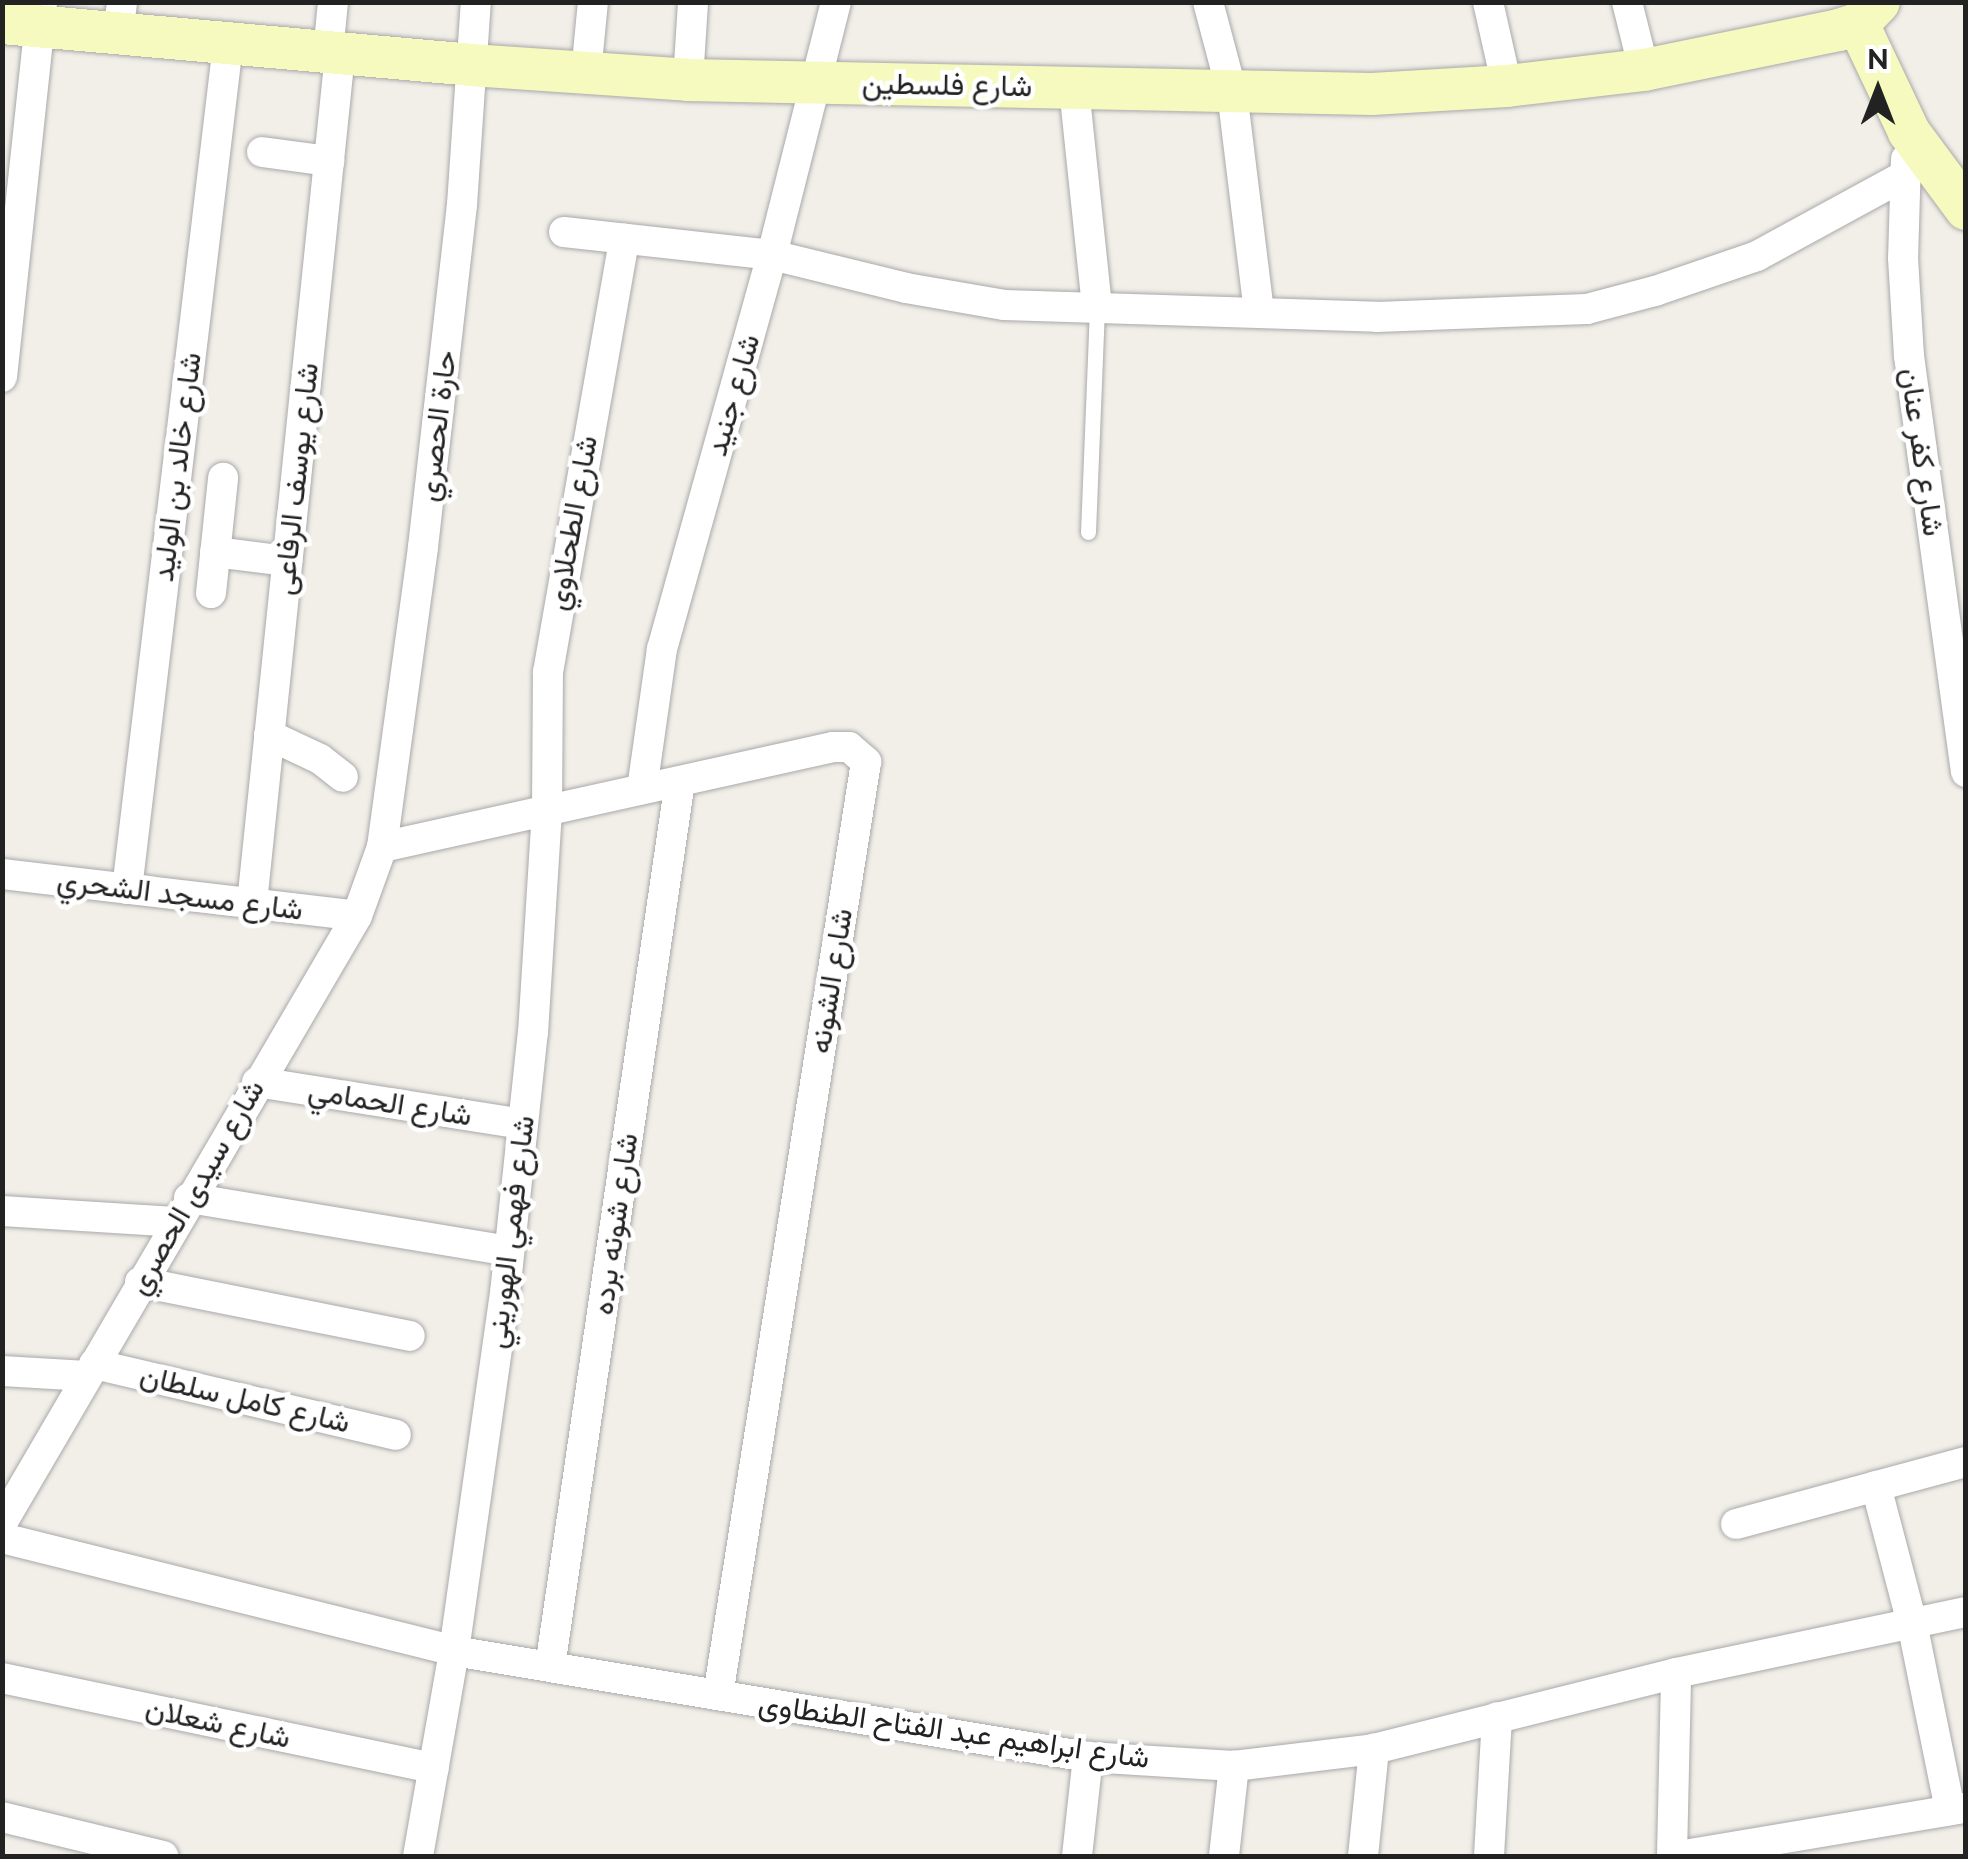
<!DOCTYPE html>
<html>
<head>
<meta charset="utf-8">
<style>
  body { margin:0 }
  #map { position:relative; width:1968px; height:1859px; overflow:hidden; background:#f2efe9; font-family:Raleway,Vazirmatn,sans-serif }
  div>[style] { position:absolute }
  .roads { filter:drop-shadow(0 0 2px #a9a9a9) drop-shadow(0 0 2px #a9a9a9) }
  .lane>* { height:15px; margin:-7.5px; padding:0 7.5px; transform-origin:7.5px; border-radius:7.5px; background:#fff }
  .street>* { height:30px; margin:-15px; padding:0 15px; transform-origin:15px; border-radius:15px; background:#fff }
  .secondary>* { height:42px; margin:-21px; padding:0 21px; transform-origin:21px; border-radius:21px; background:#f7fabf }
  span { translate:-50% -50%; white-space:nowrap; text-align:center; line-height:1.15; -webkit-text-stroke:9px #fff; paint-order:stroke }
  .street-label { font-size:30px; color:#222 }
  .frame { position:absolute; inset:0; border:5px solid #222; pointer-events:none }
  .north { position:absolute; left:1828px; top:40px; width:100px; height:100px; -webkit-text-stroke:8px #fff; paint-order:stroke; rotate:0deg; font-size:28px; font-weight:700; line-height:40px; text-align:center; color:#222 }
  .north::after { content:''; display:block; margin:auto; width:35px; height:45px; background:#222; clip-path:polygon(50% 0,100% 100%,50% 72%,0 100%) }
</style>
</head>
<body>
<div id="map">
  <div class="roads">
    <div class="lane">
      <div style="left:1088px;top:532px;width:226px;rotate:-87.7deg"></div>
    </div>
    <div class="street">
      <div style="left:1208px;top:2px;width:93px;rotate:75.1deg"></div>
      <div style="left:1232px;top:92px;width:222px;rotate:83deg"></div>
      <div style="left:1488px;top:2px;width:86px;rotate:77.3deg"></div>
      <div style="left:1627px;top:2px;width:70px;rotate:76deg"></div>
      <div style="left:118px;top:35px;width:33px;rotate:-83deg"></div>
      <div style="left:328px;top:53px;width:51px;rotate:-84.4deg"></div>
      <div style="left:586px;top:73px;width:71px;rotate:-84.4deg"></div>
      <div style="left:688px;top:80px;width:78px;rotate:-86.3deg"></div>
      <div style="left:1074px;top:88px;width:219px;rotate:84deg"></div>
      <div style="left:262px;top:152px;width:68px;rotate:7.7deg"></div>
      <div style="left:1906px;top:159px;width:99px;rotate:91.7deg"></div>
      <div style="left:1903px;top:258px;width:98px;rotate:86.5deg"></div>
      <div style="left:1909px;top:356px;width:420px;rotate:82.2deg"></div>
      <div style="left:564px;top:232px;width:209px;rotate:6.3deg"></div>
      <div style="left:772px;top:255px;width:138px;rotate:13.8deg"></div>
      <div style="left:906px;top:288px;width:99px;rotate:9.8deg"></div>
      <div style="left:1004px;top:305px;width:373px;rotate:1.8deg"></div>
      <div style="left:1377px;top:317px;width:210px;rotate:-2.2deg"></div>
      <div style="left:1587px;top:309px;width:70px;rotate:-14.8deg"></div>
      <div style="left:1655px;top:291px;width:108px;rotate:-18.9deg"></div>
      <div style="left:1757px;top:256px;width:167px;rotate:-28.6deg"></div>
      <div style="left:2px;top:377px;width:377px;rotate:-83.9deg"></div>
      <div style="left:215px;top:552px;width:73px;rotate:7.1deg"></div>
      <div style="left:211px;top:593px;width:116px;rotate:-84deg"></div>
      <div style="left:269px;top:735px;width:56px;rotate:25.2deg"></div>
      <div style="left:320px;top:759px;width:29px;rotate:38deg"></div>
      <div style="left:642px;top:789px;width:141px;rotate:-81.9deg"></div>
      <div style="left:662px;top:649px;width:409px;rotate:-74.4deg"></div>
      <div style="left:772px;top:255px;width:261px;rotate:-75.8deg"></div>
      <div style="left:382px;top:847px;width:462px;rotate:-12.5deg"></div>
      <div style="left:833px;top:747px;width:16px"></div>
      <div style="left:849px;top:747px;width:23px;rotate:41deg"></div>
      <div style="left:866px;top:762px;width:945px;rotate:99.01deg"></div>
      <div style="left:2px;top:874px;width:357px;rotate:6.7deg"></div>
      <div style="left:127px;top:889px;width:850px;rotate:-83.18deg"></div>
      <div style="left:252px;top:903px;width:854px;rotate:-84.08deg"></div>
      <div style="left:257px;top:1082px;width:269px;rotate:9deg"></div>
      <div style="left:189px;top:1198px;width:324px;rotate:9.4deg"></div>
      <div style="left:2px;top:1211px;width:173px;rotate:3.6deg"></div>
      <div style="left:140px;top:1282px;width:275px;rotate:11.3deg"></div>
      <div style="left:94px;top:1364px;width:310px;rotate:13.2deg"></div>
      <div style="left:2px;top:1371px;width:85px;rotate:3.4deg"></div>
      <div style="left:1876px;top:1486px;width:142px;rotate:75.3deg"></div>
      <div style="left:1912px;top:1623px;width:191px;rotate:78.5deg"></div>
      <div style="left:2px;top:1523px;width:703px;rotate:-59.68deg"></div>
      <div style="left:357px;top:916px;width:73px;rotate:-70.1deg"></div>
      <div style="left:382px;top:847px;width:303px;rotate:-82.2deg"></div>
      <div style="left:423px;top:547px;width:344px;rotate:-83.5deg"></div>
      <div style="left:462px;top:205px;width:203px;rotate:-86.1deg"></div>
      <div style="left:1736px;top:1524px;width:238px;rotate:-15.1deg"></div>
      <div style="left:2px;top:1538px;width:466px;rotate:14deg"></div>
      <div style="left:454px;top:1651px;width:643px;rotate:9.49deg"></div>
      <div style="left:1088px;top:1757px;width:146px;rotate:3.5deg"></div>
      <div style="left:1234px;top:1766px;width:141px;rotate:-6.9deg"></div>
      <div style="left:1374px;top:1749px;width:311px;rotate:-14.1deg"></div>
      <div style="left:1676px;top:1673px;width:296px;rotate:-11.9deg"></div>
      <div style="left:550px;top:1667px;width:895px;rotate:-81.65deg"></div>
      <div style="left:2px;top:1678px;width:441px;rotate:11.8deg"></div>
      <div style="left:2px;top:1817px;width:166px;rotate:13.6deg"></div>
      <div style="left:418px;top:1856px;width:208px;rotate:-80deg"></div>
      <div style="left:454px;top:1651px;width:362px;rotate:-81.9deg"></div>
      <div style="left:505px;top:1293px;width:262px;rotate:-83.9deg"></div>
      <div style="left:533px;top:1033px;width:223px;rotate:-86.4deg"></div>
      <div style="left:547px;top:810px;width:138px;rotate:-89.6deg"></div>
      <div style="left:548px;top:672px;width:440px;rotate:-80deg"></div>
      <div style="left:1077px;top:1856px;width:100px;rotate:-83.7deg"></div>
      <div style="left:1224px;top:1856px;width:91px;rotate:-83.7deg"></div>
      <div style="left:1363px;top:1856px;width:108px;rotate:-84.1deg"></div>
      <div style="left:1489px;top:1856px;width:139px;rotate:-86.7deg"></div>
      <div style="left:1672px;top:1856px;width:183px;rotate:-88.7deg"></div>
      <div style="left:1678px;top:1856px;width:292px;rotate:-9.5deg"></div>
    </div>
    <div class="secondary">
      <div style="left:2px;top:23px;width:470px;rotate:5.1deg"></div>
      <div style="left:470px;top:65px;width:219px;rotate:3.9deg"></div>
      <div style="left:688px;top:80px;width:684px;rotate:1.17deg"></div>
      <div style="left:1372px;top:94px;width:135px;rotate:-3.4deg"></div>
      <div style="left:1507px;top:86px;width:138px;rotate:-6.7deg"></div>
      <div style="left:1644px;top:70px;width:199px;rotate:-11.6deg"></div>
      <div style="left:1839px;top:30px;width:20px;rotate:-18deg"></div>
      <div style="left:1858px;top:24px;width:30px;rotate:-46deg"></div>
      <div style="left:1858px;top:24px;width:119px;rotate:64.7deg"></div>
      <div style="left:1909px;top:132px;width:96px;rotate:53.5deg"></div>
    </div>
  </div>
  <div class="street-label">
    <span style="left:947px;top:85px;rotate:1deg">شارع فلسطين</span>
    <span style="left:733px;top:395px;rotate:-74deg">شارع جنيد</span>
    <span style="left:437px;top:426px;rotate:-83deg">حارة الحصري</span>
    <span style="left:1922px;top:452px;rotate:82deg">شارع كفر عنان</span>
    <span style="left:177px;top:467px;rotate:-83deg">شارع خالد بن الوليد</span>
    <span style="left:296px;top:479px;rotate:-84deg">شارع يوسف الرفاعى</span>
    <span style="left:572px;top:523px;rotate:-80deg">شارع الطحلاوي</span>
    <span style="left:180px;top:895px;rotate:7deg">شارع مسجد الشحري</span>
    <span style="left:831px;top:981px;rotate:-81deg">شارع الشونه</span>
    <span style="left:390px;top:1103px;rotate:9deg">شارع الحمامي</span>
    <span style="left:196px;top:1187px;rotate:-60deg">شارع سيدى الحصري</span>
    <span style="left:615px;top:1224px;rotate:-82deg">شارع شونه برده</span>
    <span style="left:510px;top:1232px;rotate:-83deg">شارع فهمي الهوريني</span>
    <span style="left:245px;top:1399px;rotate:13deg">شارع كامل سلطان</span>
    <span style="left:218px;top:1723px;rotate:12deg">شارع شعلان</span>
    <span style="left:954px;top:1731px;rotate:8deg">شارع ابراهيم عبد الفتاح الطنطاوى</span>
  </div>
  <div class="frame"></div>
  <div class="north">N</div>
</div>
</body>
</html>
